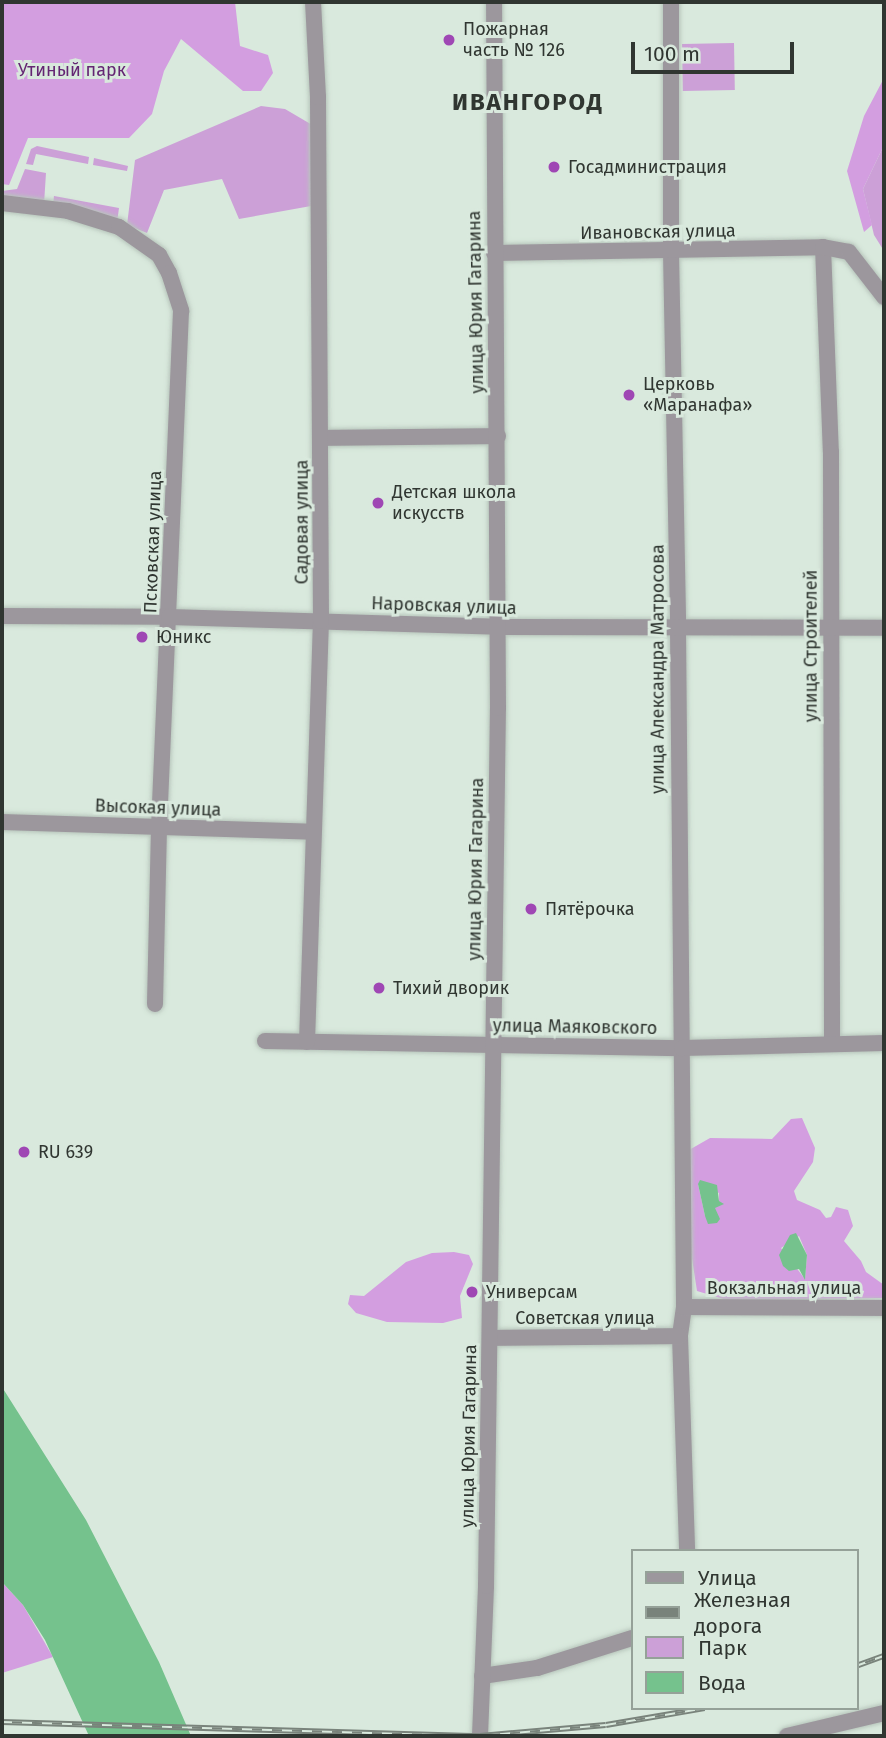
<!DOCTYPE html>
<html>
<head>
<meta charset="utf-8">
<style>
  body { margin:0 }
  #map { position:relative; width:886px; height:1738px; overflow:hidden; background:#d9e9dd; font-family:"Fira Sans",sans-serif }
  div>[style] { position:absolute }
  .green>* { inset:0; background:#cca0d7; transform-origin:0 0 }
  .forest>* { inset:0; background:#d39ee0 }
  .water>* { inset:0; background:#75c28d }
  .roads { filter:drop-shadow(0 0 2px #b7c5bb) drop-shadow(0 0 2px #b7c5bb) }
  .minor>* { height:16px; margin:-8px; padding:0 8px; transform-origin:8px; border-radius:8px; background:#9c979d }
  .rail>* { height:6px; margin-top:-3px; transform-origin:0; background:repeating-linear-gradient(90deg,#d9e9dd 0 10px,#79837b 0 20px); box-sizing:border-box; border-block:2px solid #79837b }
  .dots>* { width:19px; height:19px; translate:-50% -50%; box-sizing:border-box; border:4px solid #d9e9dd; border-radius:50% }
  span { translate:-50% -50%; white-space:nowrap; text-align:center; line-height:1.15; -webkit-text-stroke:6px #d9e9dd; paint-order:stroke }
  .poi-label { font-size:18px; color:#303631 }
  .left { translate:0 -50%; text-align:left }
  .park-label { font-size:18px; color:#642573 }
  .street-label { font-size:18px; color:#303631 }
  .district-label { font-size:24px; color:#303631; font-weight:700; letter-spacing:2px }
  .frame { position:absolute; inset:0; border:4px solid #303631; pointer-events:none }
  .legend { position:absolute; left:631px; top:1549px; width:228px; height:161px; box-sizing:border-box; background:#d9e9dd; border:2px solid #95a198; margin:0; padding:9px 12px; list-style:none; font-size:21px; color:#303631 }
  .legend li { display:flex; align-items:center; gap:14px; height:35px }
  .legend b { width:35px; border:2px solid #95a198 }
  .scale { position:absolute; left:631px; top:42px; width:163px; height:32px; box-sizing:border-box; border:4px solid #303631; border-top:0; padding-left:9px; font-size:21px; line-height:24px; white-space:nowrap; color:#303631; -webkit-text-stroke:5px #d9e9dd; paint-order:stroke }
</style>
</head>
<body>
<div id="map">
  <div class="green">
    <div style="left:734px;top:43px;width:47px;height:52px;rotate:89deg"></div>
    <div style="clip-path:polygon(261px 106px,285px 109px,314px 126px,311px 206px,239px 219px,222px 179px,164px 190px,147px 233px,127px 225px,135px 160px)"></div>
    <div style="clip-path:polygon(884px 145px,884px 251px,874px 235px,863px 189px)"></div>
    <div style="clip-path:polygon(37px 146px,89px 157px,88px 164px,36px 154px,33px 165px,26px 164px,31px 149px)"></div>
    <div style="clip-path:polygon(94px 158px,128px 166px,127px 171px,93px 165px)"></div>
    <div style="clip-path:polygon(25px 169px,46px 173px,44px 204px,2px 199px,2px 191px,17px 189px)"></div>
    <div style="clip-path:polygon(54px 196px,119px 208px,117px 222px,53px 206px)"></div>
  </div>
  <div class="forest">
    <div style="clip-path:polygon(2px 2px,235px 2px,240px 46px,268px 55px,273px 73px,261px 91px,243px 91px,181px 39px,164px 71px,152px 114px,129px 138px,28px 138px,9px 185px,2px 184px)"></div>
    <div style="clip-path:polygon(884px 78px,884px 145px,863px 189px,872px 225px,864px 232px,847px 171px,864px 116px)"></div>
    <div style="clip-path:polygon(evenodd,802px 1118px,815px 1148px,813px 1162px,794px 1191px,797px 1200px,820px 1210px,826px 1218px,831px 1217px,836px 1207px,848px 1210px,853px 1226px,844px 1241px,861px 1261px,866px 1272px,884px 1285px,884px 1298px,727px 1300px,697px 1291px,691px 1252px,689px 1150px,710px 1138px,772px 1139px,791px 1119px,802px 1118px,698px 1184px,719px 1193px,719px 1201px,705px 1216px,698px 1184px,802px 1118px,799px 1236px,807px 1255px,805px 1279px,781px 1248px,799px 1236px)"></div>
    <div style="clip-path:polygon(454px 1252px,469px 1255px,473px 1264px,460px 1296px,462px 1318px,443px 1323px,387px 1322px,356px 1313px,348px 1304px,350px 1295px,364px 1296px,406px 1262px,432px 1253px)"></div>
    <div style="clip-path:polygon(2px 1582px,23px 1605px,53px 1657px,2px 1673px)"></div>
  </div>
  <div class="water">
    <div style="clip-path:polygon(700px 1180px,717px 1185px,719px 1201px,724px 1204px,715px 1208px,720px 1219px,717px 1223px,708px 1224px,705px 1216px,698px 1184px)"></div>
    <div style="clip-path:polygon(796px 1233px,807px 1255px,805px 1280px,799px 1269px,789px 1271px,783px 1266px,779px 1255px,790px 1235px)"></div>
    <div style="clip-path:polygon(2px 1387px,86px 1520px,159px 1662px,191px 1736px,89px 1736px,45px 1640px,23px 1605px,2px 1582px)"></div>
  </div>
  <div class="roads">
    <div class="minor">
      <div style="left:671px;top:2px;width:250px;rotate:90deg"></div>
      <div style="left:671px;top:252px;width:377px;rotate:88.9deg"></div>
      <div style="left:678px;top:629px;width:678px;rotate:89.49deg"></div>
      <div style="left:684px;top:1307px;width:29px;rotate:98deg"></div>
      <div style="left:680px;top:1336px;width:215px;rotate:88.1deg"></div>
      <div style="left:2px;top:203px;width:66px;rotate:6.9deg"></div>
      <div style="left:68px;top:211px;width:53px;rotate:17.4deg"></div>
      <div style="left:119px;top:227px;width:49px;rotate:35deg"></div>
      <div style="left:159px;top:255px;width:21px;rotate:61deg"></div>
      <div style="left:169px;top:273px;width:40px;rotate:72deg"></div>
      <div style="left:181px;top:311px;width:516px;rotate:92.44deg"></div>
      <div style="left:159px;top:827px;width:177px;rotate:91.3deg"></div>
      <div style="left:823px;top:247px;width:205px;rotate:87.8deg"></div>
      <div style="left:831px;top:452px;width:592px;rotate:89.9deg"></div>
      <div style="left:494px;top:253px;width:329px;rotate:-1deg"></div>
      <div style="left:823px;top:247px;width:26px;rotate:11deg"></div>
      <div style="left:849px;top:252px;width:57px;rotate:52.1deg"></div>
      <div style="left:321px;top:438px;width:177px;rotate:-0.6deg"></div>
      <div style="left:2px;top:616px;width:167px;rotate:0.3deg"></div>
      <div style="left:169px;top:617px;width:329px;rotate:1.7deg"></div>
      <div style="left:498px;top:627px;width:386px;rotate:0.1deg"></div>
      <div style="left:2px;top:822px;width:311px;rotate:1.8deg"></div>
      <div style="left:265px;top:1041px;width:417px;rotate:1deg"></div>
      <div style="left:682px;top:1048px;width:202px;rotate:-1.4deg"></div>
      <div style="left:307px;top:1042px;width:421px;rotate:-88.1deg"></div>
      <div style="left:321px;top:621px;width:524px;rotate:-90.33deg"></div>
      <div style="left:318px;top:97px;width:95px;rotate:-93deg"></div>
      <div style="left:684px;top:1307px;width:200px;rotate:0.3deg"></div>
      <div style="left:490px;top:1338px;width:190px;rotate:-0.6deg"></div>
      <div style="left:482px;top:1676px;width:56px;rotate:-8.3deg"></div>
      <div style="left:537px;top:1668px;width:100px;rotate:-17.5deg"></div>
      <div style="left:480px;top:1736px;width:150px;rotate:-87.7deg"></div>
      <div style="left:486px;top:1586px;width:878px;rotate:-89.22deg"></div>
      <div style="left:498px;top:708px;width:706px;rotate:-90.32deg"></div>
      <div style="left:787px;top:1736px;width:100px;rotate:-13.3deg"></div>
    </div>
  </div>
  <div class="rail">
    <div style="left:856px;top:1666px;width:30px;rotate:-20deg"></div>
    <div style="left:2px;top:1722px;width:478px;rotate:1.7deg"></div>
    <div style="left:480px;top:1736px;width:126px;rotate:-5deg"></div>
    <div style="left:606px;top:1725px;width:100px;rotate:-9.7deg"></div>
  </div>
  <div class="dots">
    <div style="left:449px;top:40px;background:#9f47b4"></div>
    <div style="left:554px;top:167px;background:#9f47b4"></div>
    <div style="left:629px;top:395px;background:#9f47b4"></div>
    <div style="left:378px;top:503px;background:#9f47b4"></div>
    <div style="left:142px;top:637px;background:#9f47b4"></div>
    <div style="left:531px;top:909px;background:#9f47b4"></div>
    <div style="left:379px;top:988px;background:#9f47b4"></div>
    <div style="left:24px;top:1152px;background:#9f47b4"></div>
    <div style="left:472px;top:1292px;background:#9f47b4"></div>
  </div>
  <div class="poi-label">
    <span class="left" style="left:463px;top:40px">Пожарная<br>часть № 126</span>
    <span class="left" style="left:568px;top:167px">Госадминистрация</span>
    <span class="left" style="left:643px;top:395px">Церковь<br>«Маранафа»</span>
    <span class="left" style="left:392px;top:503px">Детская школа<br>искусств</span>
    <span class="left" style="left:156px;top:637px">Юникс</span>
    <span class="left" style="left:545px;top:909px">Пятёрочка</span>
    <span class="left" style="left:393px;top:988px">Тихий дворик</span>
    <span class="left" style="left:38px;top:1152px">RU 639</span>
    <span class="left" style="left:486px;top:1292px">Универсам</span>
  </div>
  <div class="park-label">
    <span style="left:72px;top:70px">Утиный парк</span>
  </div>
  <div class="street-label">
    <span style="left:658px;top:232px;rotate:-1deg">Ивановская улица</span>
    <span style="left:476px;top:302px;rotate:-91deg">улица Юрия Гагарина</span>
    <span style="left:302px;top:522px;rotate:-90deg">Садовая улица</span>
    <span style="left:153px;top:542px;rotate:-88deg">Псковская улица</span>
    <span style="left:444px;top:606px;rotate:2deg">Наровская улица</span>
    <span style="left:811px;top:646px;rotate:-90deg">улица Строителей</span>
    <span style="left:658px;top:669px;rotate:-90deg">улица Александра Матросова</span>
    <span style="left:158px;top:808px;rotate:2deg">Высокая улица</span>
    <span style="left:476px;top:869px;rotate:-89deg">улица Юрия Гагарина</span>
    <span style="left:575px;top:1027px;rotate:1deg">улица Маяковского</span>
    <span style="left:784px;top:1288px">Вокзальная улица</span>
    <span style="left:585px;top:1318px">Советская улица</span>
    <span style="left:469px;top:1436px;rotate:-89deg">улица Юрия Гагарина</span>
  </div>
  <div class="district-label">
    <span style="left:528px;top:103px">ИВАНГОРОД</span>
  </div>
  <div class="frame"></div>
  <ul class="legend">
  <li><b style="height:9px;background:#9c979d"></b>Улица</li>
  <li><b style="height:9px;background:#79837b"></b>Железная дорога</li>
  <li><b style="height:19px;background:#cca0d7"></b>Парк</li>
  <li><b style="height:19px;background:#75c28d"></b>Вода</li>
  </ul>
  <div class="scale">100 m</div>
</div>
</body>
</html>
